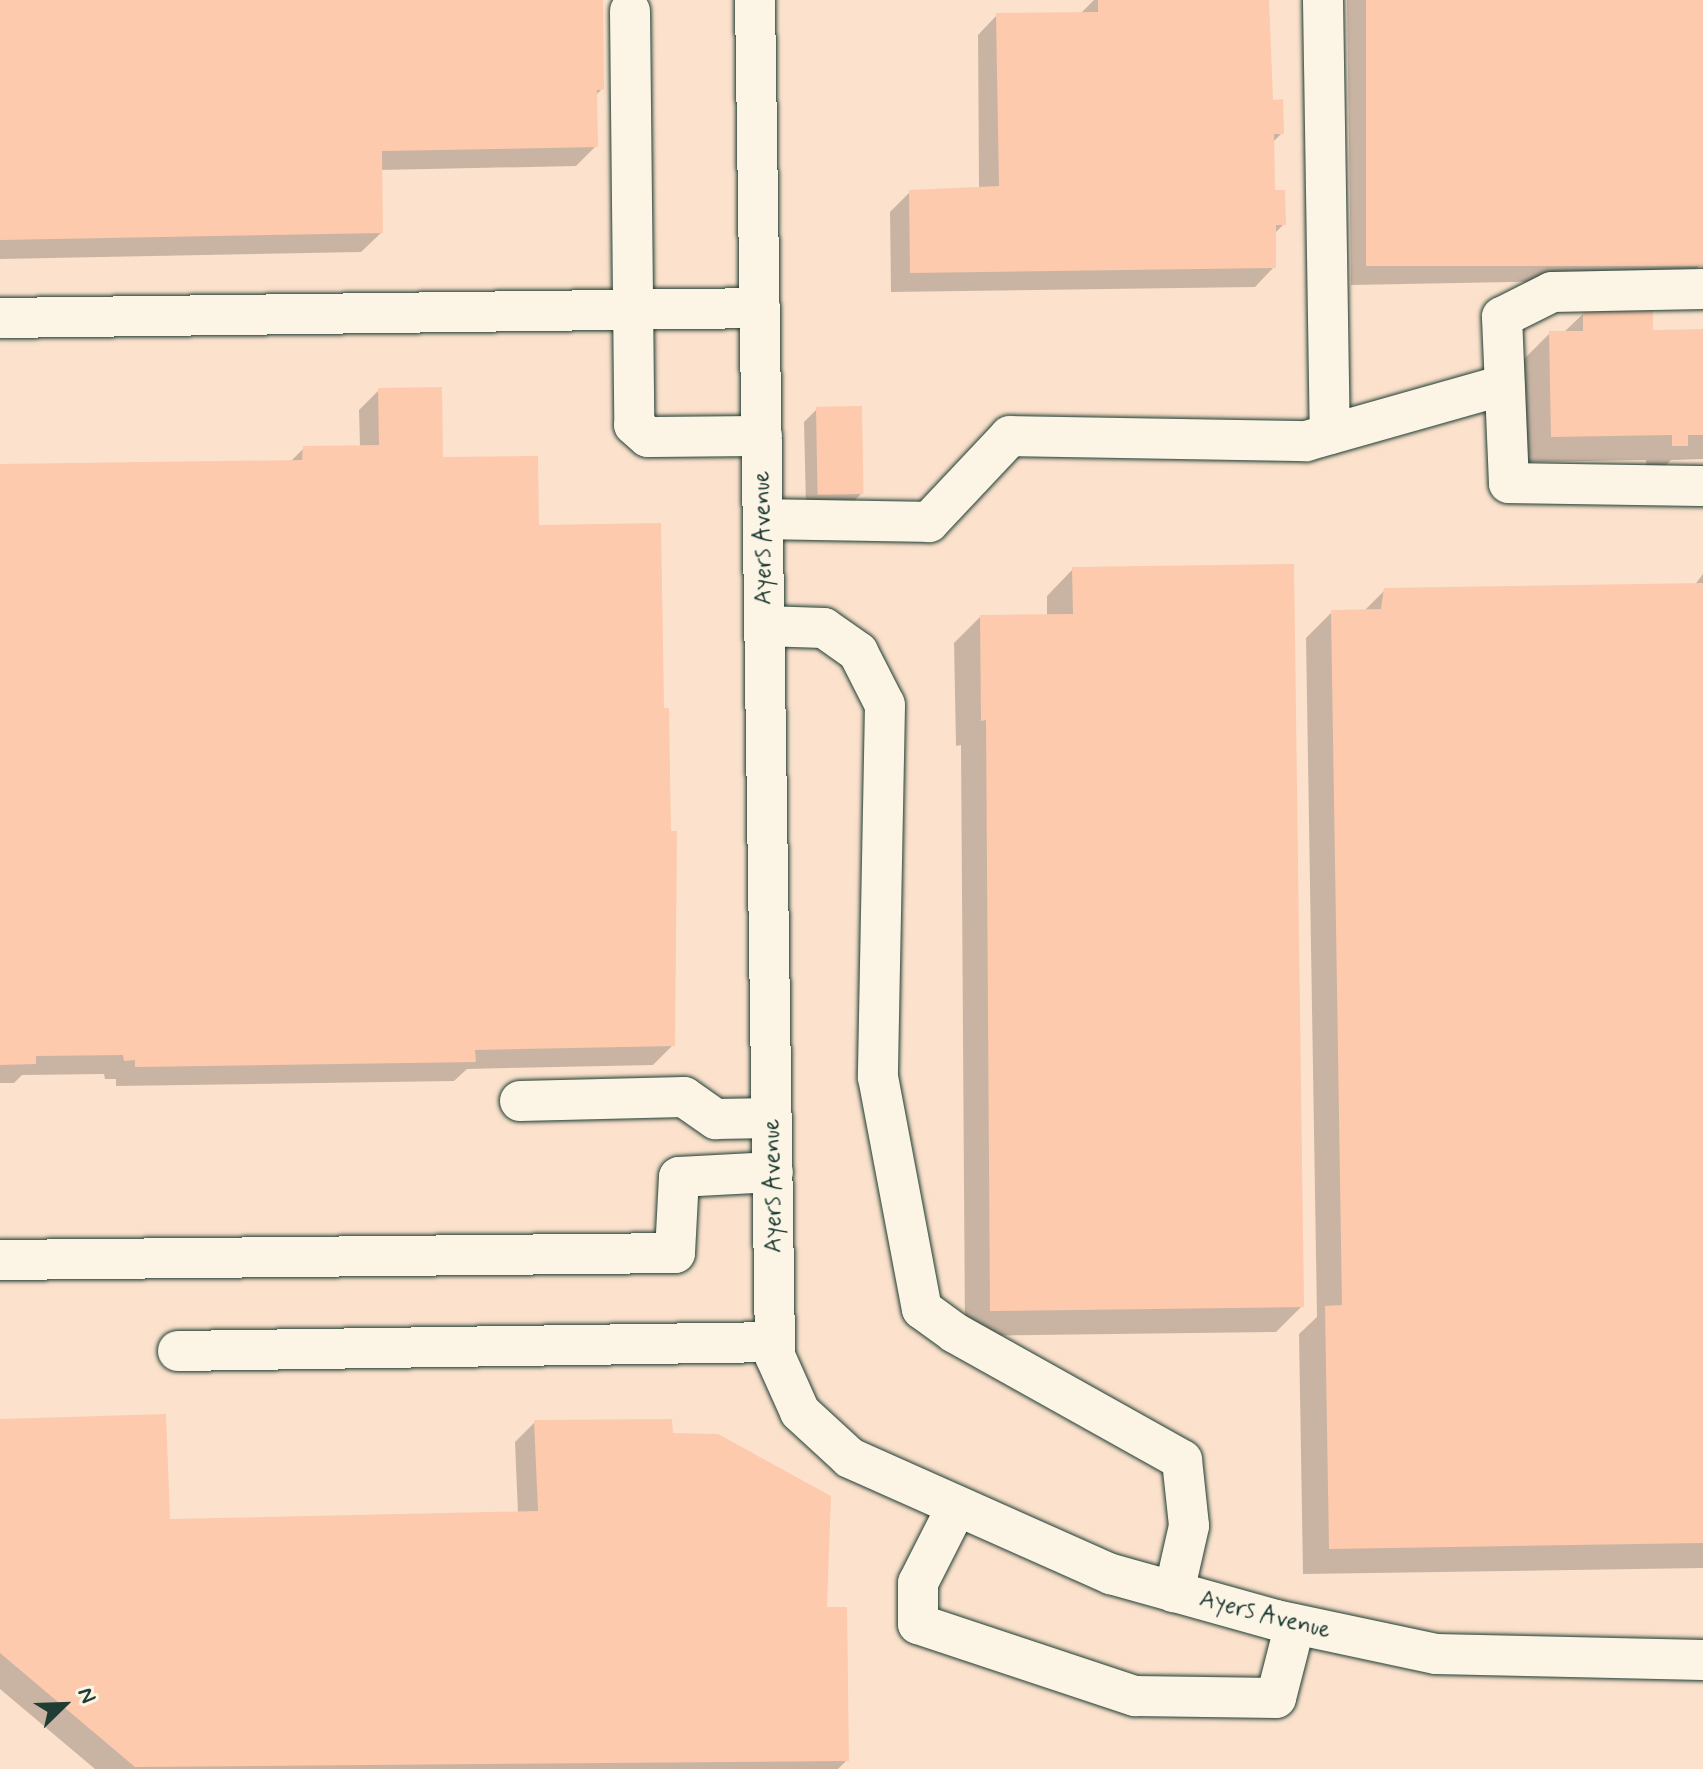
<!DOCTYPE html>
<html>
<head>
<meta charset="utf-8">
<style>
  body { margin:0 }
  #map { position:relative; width:1703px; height:1769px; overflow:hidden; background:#fcecda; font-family:Mynerve,sans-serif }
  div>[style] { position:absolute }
  .built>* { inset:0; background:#fce2cc; transform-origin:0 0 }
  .shadow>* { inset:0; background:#0003 }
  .building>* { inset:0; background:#fdcaad; transform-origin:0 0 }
  .roads { filter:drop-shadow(0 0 2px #1f3d34) drop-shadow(0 0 2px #1f3d34) }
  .minor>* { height:40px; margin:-20px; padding:0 20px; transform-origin:20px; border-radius:20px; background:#fcf5e5 }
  span { translate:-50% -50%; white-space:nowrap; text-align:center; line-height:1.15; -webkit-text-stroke:6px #fcf5e5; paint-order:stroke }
  .street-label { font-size:24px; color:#1f3d34 }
  .north { position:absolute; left:24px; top:1665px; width:80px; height:80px; -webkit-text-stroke:6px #fcf5e5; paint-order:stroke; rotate:67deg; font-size:22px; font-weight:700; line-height:32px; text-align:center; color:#1f3d34 }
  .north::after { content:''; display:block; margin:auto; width:28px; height:36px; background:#1f3d34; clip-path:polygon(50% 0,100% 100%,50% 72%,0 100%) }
</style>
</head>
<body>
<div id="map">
  <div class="built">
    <div style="left:0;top:0;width:1703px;height:1769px"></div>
  </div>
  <div class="shadow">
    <div style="clip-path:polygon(0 0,601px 0,602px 89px,595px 96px,596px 146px,576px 166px,380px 170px,381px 233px,361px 252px,0 259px)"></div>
    <div style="clip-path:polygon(1094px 0,1268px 0,1271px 102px,1282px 133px,1272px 143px,1273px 192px,1284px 224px,1274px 234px,1274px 267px,1255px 287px,891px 292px,890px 212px,910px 192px,979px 189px,978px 35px,997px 15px,1080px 14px)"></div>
    <div style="clip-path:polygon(1347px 0,1701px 0,1703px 262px,1686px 279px,1351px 285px)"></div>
    <div style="clip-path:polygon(1584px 313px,1651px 332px,1703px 331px,1703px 459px,1671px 460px,1660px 471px,1647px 471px,1646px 460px,1526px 462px,1524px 359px,1550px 333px,1563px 333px)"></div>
    <div style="clip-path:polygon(379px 390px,441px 459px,537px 527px,662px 710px,669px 833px,675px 833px,673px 1045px,653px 1065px,467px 1069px,454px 1081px,116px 1086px,116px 1079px,105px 1079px,104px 1074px,22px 1075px,14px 1083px,0 1083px,0 466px,290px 462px,304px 448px,360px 447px,359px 410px)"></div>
    <div style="clip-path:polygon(817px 409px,862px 493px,849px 506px,806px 508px,804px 422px)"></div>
    <div style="clip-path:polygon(1073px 569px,1302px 1306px,1276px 1332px,965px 1336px,961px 745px,956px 746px,954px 643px,980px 617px,1047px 616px,1047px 596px)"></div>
    <div style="clip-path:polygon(1703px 574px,1703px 1568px,1303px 1574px,1299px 1334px,1317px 1317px,1306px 638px,1332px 612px,1364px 611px,1385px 590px,1694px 586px)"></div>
    <div style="clip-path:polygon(0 1421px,168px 1521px,518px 1514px,515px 1442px,535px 1422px,825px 1609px,847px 1760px,838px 1769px,95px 1769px,0 1689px)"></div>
  </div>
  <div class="building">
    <div style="clip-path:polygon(0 0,603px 0,604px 90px,597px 90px,598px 147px,382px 151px,383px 233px,0 240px)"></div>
    <div style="clip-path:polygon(1098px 0,1269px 0,1273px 100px,1283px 99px,1284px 134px,1274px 134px,1275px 190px,1285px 190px,1286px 225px,1276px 225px,1276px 268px,910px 273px,909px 190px,999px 186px,996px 13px,1098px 12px)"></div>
    <div style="left:1366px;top:0;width:337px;height:266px"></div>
    <div style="clip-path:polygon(1653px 309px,1653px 330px,1703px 329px,1703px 435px,1688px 435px,1688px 446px,1672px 446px,1672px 435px,1551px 437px,1549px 331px,1583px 331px,1583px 311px)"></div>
    <div style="clip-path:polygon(442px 387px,443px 457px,538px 456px,539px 525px,661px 523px,664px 708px,669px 708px,671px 831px,677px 831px,675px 1046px,475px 1050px,476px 1062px,135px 1067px,135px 1060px,124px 1061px,123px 1055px,36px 1056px,36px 1064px,0 1065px,0 464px,302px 460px,303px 446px,379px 445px,378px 388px)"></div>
    <div style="left:862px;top:406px;width:88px;height:46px;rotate:89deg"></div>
    <div style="clip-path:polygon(1294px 564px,1304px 1307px,990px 1311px,986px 720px,981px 721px,980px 615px,1073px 614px,1072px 567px)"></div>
    <div style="clip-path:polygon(1703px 583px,1703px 1543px,1329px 1549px,1325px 1306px,1342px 1305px,1331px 610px,1381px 609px,1384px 588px)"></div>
    <div style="clip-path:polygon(166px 1414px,170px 1519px,538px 1511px,534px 1420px,672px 1419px,673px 1433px,718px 1434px,831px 1496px,827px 1607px,847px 1607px,849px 1761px,135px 1767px,0 1653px,0 1419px)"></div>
  </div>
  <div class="roads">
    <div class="minor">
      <div style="left:755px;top:0;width:1356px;rotate:89.15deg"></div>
      <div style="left:775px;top:1356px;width:61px;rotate:65.9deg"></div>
      <div style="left:800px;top:1412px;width:68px;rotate:42.6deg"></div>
      <div style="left:850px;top:1458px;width:286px;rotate:24deg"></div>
      <div style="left:1111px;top:1574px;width:171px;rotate:15.6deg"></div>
      <div style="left:1276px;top:1620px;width:164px;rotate:12deg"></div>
      <div style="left:1436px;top:1654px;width:267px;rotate:1.3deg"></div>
      <div style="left:1323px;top:0;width:434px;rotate:89.1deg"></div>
      <div style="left:630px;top:11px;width:414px;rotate:89.4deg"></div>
      <div style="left:634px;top:425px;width:18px;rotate:41deg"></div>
      <div style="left:648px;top:437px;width:114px;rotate:-0.5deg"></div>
      <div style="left:1703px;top:289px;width:151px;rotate:178.9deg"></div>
      <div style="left:1552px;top:292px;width:56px;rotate:153.4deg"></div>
      <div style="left:1502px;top:317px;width:166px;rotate:87.6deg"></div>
      <div style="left:1509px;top:483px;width:194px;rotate:0.9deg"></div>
      <div style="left:0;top:318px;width:760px;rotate:-0.75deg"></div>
      <div style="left:763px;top:519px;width:166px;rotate:1deg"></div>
      <div style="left:929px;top:522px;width:118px;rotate:-46.7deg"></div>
      <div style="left:1010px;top:436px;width:296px;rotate:1deg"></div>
      <div style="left:1306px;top:441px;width:206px;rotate:-15.8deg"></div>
      <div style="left:764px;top:626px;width:60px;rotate:1.9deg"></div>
      <div style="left:824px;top:628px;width:42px;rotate:35.2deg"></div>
      <div style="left:858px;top:652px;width:59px;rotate:63deg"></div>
      <div style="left:885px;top:705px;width:372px;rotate:91.1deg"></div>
      <div style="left:878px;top:1077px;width:236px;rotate:79.3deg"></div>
      <div style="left:922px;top:1309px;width:41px;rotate:36deg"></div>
      <div style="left:955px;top:1333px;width:260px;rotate:29.2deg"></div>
      <div style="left:1182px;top:1460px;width:66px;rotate:83.9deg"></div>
      <div style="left:1189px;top:1526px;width:68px;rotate:102.8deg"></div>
      <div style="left:520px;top:1101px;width:164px;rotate:-1.4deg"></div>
      <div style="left:684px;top:1097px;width:39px;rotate:35deg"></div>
      <div style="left:716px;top:1119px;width:56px;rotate:-1deg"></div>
      <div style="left:0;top:1260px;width:675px;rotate:-0.59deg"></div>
      <div style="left:675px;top:1253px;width:76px;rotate:-87deg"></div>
      <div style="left:679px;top:1177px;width:94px;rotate:-3deg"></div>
      <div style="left:178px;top:1351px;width:597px;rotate:-0.86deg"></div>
      <div style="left:957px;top:1506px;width:86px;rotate:116.9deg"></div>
      <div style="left:918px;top:1583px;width:41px;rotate:90deg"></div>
      <div style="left:918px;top:1624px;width:229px;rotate:18.4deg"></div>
      <div style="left:1135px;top:1696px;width:141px;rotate:0.8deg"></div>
      <div style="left:1276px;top:1698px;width:76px;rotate:-75.6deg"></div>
    </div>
  </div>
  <div class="street-label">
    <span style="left:763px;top:538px;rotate:-91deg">Ayers Avenue</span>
    <span style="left:773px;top:1186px;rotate:-91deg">Ayers Avenue</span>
    <span style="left:1265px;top:1615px;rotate:14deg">Ayers Avenue</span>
  </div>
  <div class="north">N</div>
</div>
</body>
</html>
